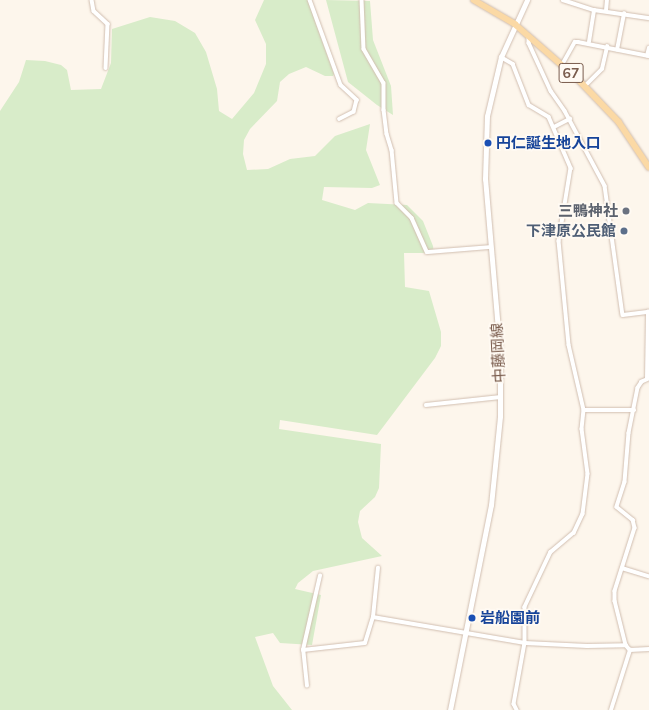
<!DOCTYPE html>
<html>
<head>
<meta charset="utf-8">
<style>
  body { margin:0 }
  #map { position:relative; width:649px; height:710px; overflow:hidden; background:#fdf6ec; font-family:Mulish,"Noto Sans JP",sans-serif }
  div>[style] { position:absolute }
  .green>* { inset:0; background:#d8ecc9 }
  .roads { filter:drop-shadow(0 0 1px #d1beb0) drop-shadow(0 0 1px #d1beb0) }
  .minor>* { height:3.5px; margin:-1.75px; padding:0 1.75px; transform-origin:1.75px; border-radius:1.75px; background:#fff }
  .secondary>* { height:5px; margin:-2.5px; padding:0 2.5px; transform-origin:2.5px; border-radius:2.5px; background:#fff }
  .primary>* { height:5.5px; margin:-2.75px; padding:0 2.75px; transform-origin:2.75px; border-radius:2.75px; background:#fbd9a5 }
  .dots>* { width:11px; height:11px; translate:-50% -50%; box-sizing:border-box; border:2px solid #fffaf3; border-radius:50% }
  span { translate:-50% -50%; white-space:nowrap; text-align:center; line-height:1.15; -webkit-text-stroke:3.5px #fffaf3; paint-order:stroke }
  .shield-label span { padding:1px 3px; background:#fffaf3; border:1px solid; border-radius:3px; -webkit-text-stroke-width:0 }
  .shield-label { font-size:14px; color:#7a5c4d; font-weight:700 }
  .transit-label { font-size:15px; color:#164399; font-weight:700 }
  .left { translate:0 -50%; text-align:left }
  .worship-label { font-size:15px; color:#5b616d; font-weight:700 }
  .right { translate:-100% -50%; text-align:right }
  .service-label { font-size:15px; color:#4e5e75; font-weight:700 }
  .street-label { font-size:15px; color:#7a5c4d }
</style>
</head>
<body>
<div id="map">
  <div class="green">
    <div style="clip-path:polygon(264px 0,312px 0,315px 21px,334px 74px,333px 76px,325px 76px,306px 67px,289px 74px,280px 82px,277px 101px,250px 129px,244px 140px,243px 154px,247px 170px,268px 169px,290px 159px,315px 156px,335px 136px,370px 124px,366px 150px,380px 185px,372px 188px,324px 187px,322px 200px,355px 210px,368px 203px,407px 205px,423px 221px,433px 246px,434px 253px,404px 253px,405px 287px,429px 291px,441px 332px,441px 346px,435px 358px,377px 435px,280px 420px,279px 429px,381px 444px,379px 488px,375px 497px,360px 511px,358px 522px,362px 538px,382px 556px,313px 571px,298px 583px,295px 589px,321px 595px,312px 645px,280px 643px,273px 633px,255px 637px,273px 686px,292px 710px,0 710px,0 111px,19px 82px,26px 60px,45px 61px,61px 65px,67px 70px,71px 90px,101px 89px,111px 63px,112px 29px,150px 17px,175px 21px,195px 33px,206px 52px,217px 89px,219px 111px,232px 119px,254px 93px,266px 64px,266px 44px,255px 20px)"></div>
    <div style="clip-path:polygon(326px 0,370px 1px,373px 40px,391px 86px,393px 115px,377px 105px,348px 82px)"></div>
  </div>
  <div class="roads">
    <div class="minor">
      <div style="left:92px;top:0;width:11px;rotate:80deg"></div>
      <div style="left:94px;top:11px;width:19px;rotate:43deg"></div>
      <div style="left:108px;top:24px;width:44px;rotate:92.6deg"></div>
      <div style="left:310px;top:0;width:90px;rotate:70deg"></div>
      <div style="left:341px;top:85px;width:22px;rotate:43deg"></div>
      <div style="left:357px;top:100px;width:12px;rotate:104deg"></div>
      <div style="left:354px;top:112px;width:16px;rotate:153deg"></div>
      <div style="left:362px;top:0;width:49px;rotate:87.7deg"></div>
      <div style="left:364px;top:49px;width:39px;rotate:60deg"></div>
      <div style="left:384px;top:83px;width:27px;rotate:90deg"></div>
      <div style="left:384px;top:110px;width:24px;rotate:83deg"></div>
      <div style="left:387px;top:134px;width:17px;rotate:73deg"></div>
      <div style="left:392px;top:150px;width:53px;rotate:84.6deg"></div>
      <div style="left:397px;top:203px;width:21px;rotate:45deg"></div>
      <div style="left:412px;top:218px;width:37px;rotate:66deg"></div>
      <div style="left:427px;top:252px;width:63px;rotate:-4.5deg"></div>
      <div style="left:563px;top:0;width:33px;rotate:18deg"></div>
      <div style="left:594px;top:10px;width:56px;rotate:8.3deg"></div>
      <div style="left:606px;top:11px;width:11px;rotate:-85deg"></div>
      <div style="left:529px;top:36px;width:7px;rotate:90deg"></div>
      <div style="left:529px;top:43px;width:53px;rotate:65.4deg"></div>
      <div style="left:551px;top:91px;width:24px;rotate:55deg"></div>
      <div style="left:565px;top:111px;width:85px;rotate:61.9deg"></div>
      <div style="left:605px;top:186px;width:130px;rotate:82.1deg"></div>
      <div style="left:623px;top:315px;width:26px;rotate:-7deg"></div>
      <div style="left:589px;top:42px;width:32px;rotate:-81deg"></div>
      <div style="left:617px;top:50px;width:37px;rotate:-79deg"></div>
      <div style="left:647px;top:56px;width:8px;rotate:-76deg"></div>
      <div style="left:501px;top:57px;width:14px;rotate:30deg"></div>
      <div style="left:513px;top:64px;width:44px;rotate:68.7deg"></div>
      <div style="left:529px;top:105px;width:23px;rotate:31deg"></div>
      <div style="left:549px;top:117px;width:56px;rotate:66.7deg"></div>
      <div style="left:571px;top:168px;width:74px;rotate:99.3deg"></div>
      <div style="left:559px;top:241px;width:104px;rotate:84.5deg"></div>
      <div style="left:569px;top:345px;width:67px;rotate:77deg"></div>
      <div style="left:584px;top:410px;width:19px;rotate:96deg"></div>
      <div style="left:582px;top:429px;width:45px;rotate:82.4deg"></div>
      <div style="left:588px;top:474px;width:40px;rotate:97.1deg"></div>
      <div style="left:583px;top:514px;width:21px;rotate:115deg"></div>
      <div style="left:574px;top:533px;width:30px;rotate:140deg"></div>
      <div style="left:551px;top:552px;width:61px;rotate:115.3deg"></div>
      <div style="left:525px;top:607px;width:36px;rotate:90deg"></div>
      <div style="left:525px;top:643px;width:62px;rotate:100.2deg"></div>
      <div style="left:514px;top:704px;width:7px;rotate:63deg"></div>
      <div style="left:562px;top:65px;width:26px;rotate:-61deg"></div>
      <div style="left:575px;top:42px;width:3px"></div>
      <div style="left:578px;top:42px;width:72px;rotate:11.2deg"></div>
      <div style="left:585px;top:86px;width:24px;rotate:-45deg"></div>
      <div style="left:602px;top:69px;width:23px;rotate:-77deg"></div>
      <div style="left:554px;top:127px;width:18px;rotate:-27deg"></div>
      <div style="left:647px;top:379px;width:67px;rotate:-89.1deg"></div>
      <div style="left:649px;top:379px;width:8px;rotate:157deg"></div>
      <div style="left:642px;top:382px;width:7px;rotate:124deg"></div>
      <div style="left:638px;top:388px;width:46px;rotate:101.3deg"></div>
      <div style="left:629px;top:433px;width:49px;rotate:94.7deg"></div>
      <div style="left:625px;top:482px;width:26px;rotate:108deg"></div>
      <div style="left:617px;top:507px;width:21px;rotate:39deg"></div>
      <div style="left:633px;top:520px;width:8px;rotate:76deg"></div>
      <div style="left:635px;top:528px;width:66px;rotate:107.6deg"></div>
      <div style="left:615px;top:591px;width:10px;rotate:90deg"></div>
      <div style="left:615px;top:601px;width:45px;rotate:76deg"></div>
      <div style="left:626px;top:645px;width:6px;rotate:51deg"></div>
      <div style="left:630px;top:650px;width:19px;rotate:-3deg"></div>
      <div style="left:426px;top:405px;width:75px;rotate:-6.1deg"></div>
      <div style="left:584px;top:410px;width:50px"></div>
      <div style="left:622px;top:568px;width:28px;rotate:17deg"></div>
      <div style="left:373px;top:617px;width:154px;rotate:9.7deg"></div>
      <div style="left:525px;top:643px;width:62px;rotate:2.8deg"></div>
      <div style="left:587px;top:646px;width:39px;rotate:-1deg"></div>
      <div style="left:303px;top:650px;width:62px;rotate:-6.4deg"></div>
      <div style="left:365px;top:643px;width:27px;rotate:-73deg"></div>
      <div style="left:373px;top:617px;width:49px;rotate:-84.2deg"></div>
      <div style="left:307px;top:686px;width:36px;rotate:-96deg"></div>
      <div style="left:303px;top:650px;width:76px;rotate:-77.1deg"></div>
      <div style="left:611px;top:710px;width:63px;rotate:-72.4deg"></div>
    </div>
    <div class="secondary">
      <div style="left:450px;top:710px;width:209px;rotate:-78.7deg"></div>
      <div style="left:491px;top:505px;width:89px;rotate:-84.2deg"></div>
      <div style="left:500px;top:416px;width:63px;rotate:-90deg"></div>
      <div style="left:500px;top:353px;width:175px;rotate:-94.9deg"></div>
      <div style="left:485px;top:179px;width:63px;rotate:-88.2deg"></div>
      <div style="left:487px;top:116px;width:61px;rotate:-76.7deg"></div>
      <div style="left:501px;top:57px;width:63px;rotate:-65.5deg"></div>
    </div>
    <div class="primary">
      <div style="left:474px;top:0;width:48px;rotate:30.3deg"></div>
      <div style="left:515px;top:24px;width:82px;rotate:41.1deg"></div>
      <div style="left:577px;top:78px;width:61px;rotate:46.3deg"></div>
      <div style="left:619px;top:122px;width:54px;rotate:56.3deg"></div>
    </div>
  </div>
  <div class="dots">
    <div style="left:488px;top:143px;background:#1a4fb4"></div>
    <div style="left:626px;top:211px;background:#6b7280"></div>
    <div style="left:624px;top:231px;background:#5c6f8a"></div>
    <div style="left:472px;top:618px;background:#1a4fb4"></div>
  </div>
  <div class="shield-label">
    <span style="left:571px;top:73px">67</span>
  </div>
  <div class="transit-label">
    <span class="left" style="left:496px;top:143px">円仁誕生地入口</span>
    <span class="left" style="left:480px;top:618px">岩船園前</span>
  </div>
  <div class="worship-label">
    <span class="right" style="left:618px;top:211px">三鴨神社</span>
  </div>
  <div class="service-label">
    <span class="right" style="left:616px;top:231px">下津原公民館</span>
  </div>
  <div class="street-label">
    <span style="left:498px;top:353px;rotate:-93deg">中藤岡線</span>
  </div>
</div>
</body>
</html>
